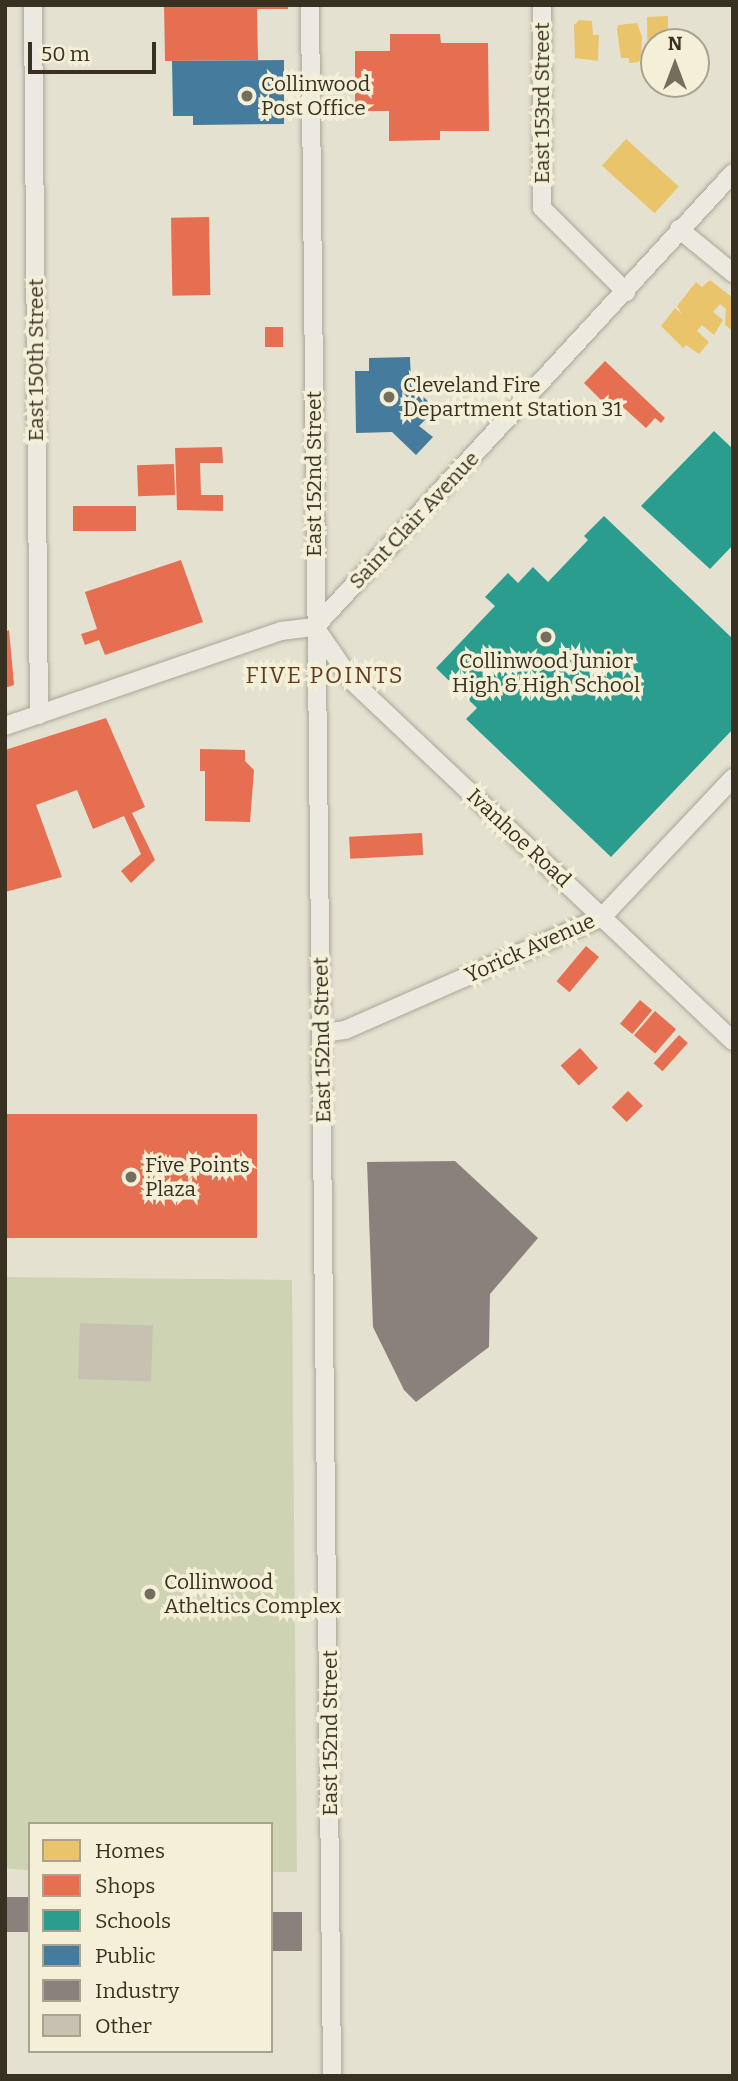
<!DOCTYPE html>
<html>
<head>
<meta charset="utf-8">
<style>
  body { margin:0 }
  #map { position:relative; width:738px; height:2081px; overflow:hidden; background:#e4e1d0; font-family:Bitter,serif }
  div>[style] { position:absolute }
  .green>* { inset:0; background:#ced4b3 }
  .homes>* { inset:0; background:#e9c46a; transform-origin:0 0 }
  .shops>* { inset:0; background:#e76f51; transform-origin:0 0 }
  .schools>* { inset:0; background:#2a9d8f }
  .public>* { inset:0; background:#457b9d }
  .industry>* { inset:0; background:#8a817c; transform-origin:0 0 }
  .building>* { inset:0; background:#c7c1b1; transform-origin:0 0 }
  .roads { filter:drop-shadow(0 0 2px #aaa698) drop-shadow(0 0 2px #aaa698) }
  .minor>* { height:18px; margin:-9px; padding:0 9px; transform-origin:9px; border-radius:9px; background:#eceae0 }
  .dots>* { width:19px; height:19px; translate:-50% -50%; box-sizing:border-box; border:4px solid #f4f0d7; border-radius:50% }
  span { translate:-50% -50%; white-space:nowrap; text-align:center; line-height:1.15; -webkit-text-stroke:7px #f4f0d7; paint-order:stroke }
  .poi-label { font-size:21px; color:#383020 }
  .left { translate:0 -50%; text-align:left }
  .street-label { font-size:21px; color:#383020 }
  .neighbourhood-label { font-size:23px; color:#623b23; letter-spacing:2px }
  .frame { position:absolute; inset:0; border:7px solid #383020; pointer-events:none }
  .legend { position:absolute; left:28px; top:1822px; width:245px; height:231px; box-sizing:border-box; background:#f4f0d7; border:2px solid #a9a38e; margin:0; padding:9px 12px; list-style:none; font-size:21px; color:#383020 }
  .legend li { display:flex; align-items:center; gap:14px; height:35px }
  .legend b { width:35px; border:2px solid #a9a38e }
  .north { position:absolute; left:640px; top:28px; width:70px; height:70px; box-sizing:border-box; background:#f4f0d7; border:2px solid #a9a38e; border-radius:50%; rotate:0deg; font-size:19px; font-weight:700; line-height:28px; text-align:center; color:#383020 }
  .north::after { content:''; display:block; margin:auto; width:24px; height:32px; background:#746e5e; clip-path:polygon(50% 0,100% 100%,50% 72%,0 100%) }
  .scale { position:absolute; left:28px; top:42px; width:128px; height:32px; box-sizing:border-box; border:4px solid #383020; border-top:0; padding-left:9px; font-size:21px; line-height:24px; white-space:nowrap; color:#383020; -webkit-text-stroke:5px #f4f0d7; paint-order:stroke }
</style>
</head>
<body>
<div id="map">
  <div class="green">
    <div style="clip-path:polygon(5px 1277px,292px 1280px,297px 1872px,271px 1872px,271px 1824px,30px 1824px,30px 1870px,9px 1869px,5px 1864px)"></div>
  </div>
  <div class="homes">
    <div style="clip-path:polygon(668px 16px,668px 41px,654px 42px,654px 73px,648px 73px,647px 17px)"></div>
    <div style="clip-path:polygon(579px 20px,592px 21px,593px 35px,599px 35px,598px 61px,575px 58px,574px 25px)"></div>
    <div style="clip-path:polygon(637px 23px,642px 37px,641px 58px,639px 62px,629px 63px,629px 58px,621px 58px,617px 30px,618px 25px)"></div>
    <div style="left:626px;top:139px;width:71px;height:36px;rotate:42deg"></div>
    <div style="clip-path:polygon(710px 280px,733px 298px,733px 331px,725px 325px,726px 309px,720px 304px,713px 312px,723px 320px,714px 335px,702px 325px,697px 331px,709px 342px,699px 354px,686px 345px,683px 348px,661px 326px,675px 308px,682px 314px,677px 306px,696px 282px,702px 287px)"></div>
  </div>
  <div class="shops">
    <div style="clip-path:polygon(164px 5px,288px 5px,288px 9px,257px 9px,258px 60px,165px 61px)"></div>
    <div style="clip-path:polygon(390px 34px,440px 34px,441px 43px,488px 43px,489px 131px,440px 131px,440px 140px,389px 141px,389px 111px,355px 111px,355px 51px,390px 51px)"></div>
    <div style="left:209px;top:217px;width:78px;height:38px;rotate:89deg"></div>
    <div style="left:265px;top:327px;width:18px;height:20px"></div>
    <div style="clip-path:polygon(605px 361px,665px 418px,661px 423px,655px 418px,646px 428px,615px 400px,608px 407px,584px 383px)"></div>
    <div style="clip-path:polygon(222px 447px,223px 463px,200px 463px,201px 495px,223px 495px,223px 511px,177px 510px,175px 448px)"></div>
    <div style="left:174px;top:464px;width:31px;height:37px;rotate:88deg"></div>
    <div style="left:73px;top:506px;width:63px;height:25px"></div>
    <div style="clip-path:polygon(181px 560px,203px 622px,105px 655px,99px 640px,85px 645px,81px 634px,97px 629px,85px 592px)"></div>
    <div style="clip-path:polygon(9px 630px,14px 685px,5px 688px,5px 632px)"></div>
    <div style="clip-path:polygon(106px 718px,145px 807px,132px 813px,155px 860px,131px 883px,121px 871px,141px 854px,124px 816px,93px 829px,77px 790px,36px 805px,62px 877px,5px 892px,5px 750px)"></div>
    <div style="clip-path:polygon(200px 749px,245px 750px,245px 761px,254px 770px,250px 822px,205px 821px,205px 771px,200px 771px)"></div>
    <div style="left:422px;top:833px;width:22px;height:73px;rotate:87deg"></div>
    <div style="left:586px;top:946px;width:17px;height:46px;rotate:40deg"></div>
    <div style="left:640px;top:1000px;width:16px;height:31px;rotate:40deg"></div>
    <div style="left:655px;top:1011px;width:28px;height:32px;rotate:41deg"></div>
    <div style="left:679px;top:1035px;width:12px;height:38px;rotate:42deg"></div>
    <div style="left:580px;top:1048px;width:27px;height:26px;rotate:48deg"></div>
    <div style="left:628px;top:1091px;width:21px;height:23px;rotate:45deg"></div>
    <div style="left:257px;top:1114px;width:124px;height:252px;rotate:90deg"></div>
  </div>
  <div class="schools">
    <div style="clip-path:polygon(714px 431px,733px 449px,733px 545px,710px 569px,641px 506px)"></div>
    <div style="clip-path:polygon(604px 516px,733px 639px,733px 729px,611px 857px,466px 719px,477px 708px,436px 668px,495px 606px,485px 597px,508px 573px,518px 583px,533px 567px,548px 582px,588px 540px,584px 536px)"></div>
  </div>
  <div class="public">
    <div style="clip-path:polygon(284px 60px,284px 124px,193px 125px,193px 116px,173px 116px,172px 61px)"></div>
    <div style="clip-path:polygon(410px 357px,411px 385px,436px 409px,419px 426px,433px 437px,416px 455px,392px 432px,356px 433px,355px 371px,369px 371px,369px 358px)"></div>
  </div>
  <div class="industry">
    <div style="clip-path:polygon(455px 1161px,538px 1238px,490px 1294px,489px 1347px,416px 1402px,404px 1390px,373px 1327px,367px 1162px)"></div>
    <div style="left:5px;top:1897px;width:25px;height:35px"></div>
    <div style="left:271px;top:1912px;width:31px;height:39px"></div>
  </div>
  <div class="building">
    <div style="left:80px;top:1323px;width:73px;height:56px;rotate:2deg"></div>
  </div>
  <div class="roads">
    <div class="minor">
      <div style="left:33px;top:5px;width:710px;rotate:89.52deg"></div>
      <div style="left:310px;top:5px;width:2071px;rotate:89.39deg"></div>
      <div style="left:542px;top:5px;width:203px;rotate:90deg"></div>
      <div style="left:542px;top:208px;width:119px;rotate:45deg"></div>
      <div style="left:679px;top:229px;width:70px;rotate:39.2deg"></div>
      <div style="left:315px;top:627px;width:65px;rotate:55.6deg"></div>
      <div style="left:352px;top:681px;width:524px;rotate:43.38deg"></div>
      <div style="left:5px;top:726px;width:292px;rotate:-19deg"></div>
      <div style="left:281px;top:631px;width:34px;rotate:-7deg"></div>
      <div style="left:315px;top:627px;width:617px;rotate:-47.36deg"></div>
      <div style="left:321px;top:1033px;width:24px;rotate:-7deg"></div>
      <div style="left:345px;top:1030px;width:281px;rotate:-23.7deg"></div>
      <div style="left:602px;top:917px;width:191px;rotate:-46.7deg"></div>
    </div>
  </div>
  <div class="dots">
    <div style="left:247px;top:96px;background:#746e5e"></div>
    <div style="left:389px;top:397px;background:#746e5e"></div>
    <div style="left:546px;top:637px;background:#746e5e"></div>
    <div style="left:131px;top:1177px;background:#746e5e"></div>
    <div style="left:150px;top:1594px;background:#746e5e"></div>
  </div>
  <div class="poi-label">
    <span class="left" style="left:261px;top:96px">Collinwood<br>Post Office</span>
    <span class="left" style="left:403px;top:397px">Cleveland Fire<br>Department Station 31</span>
    <span style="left:546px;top:673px">Collinwood Junior<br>High &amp; High School</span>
    <span class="left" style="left:145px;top:1177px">Five Points<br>Plaza</span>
    <span class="left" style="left:164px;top:1594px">Collinwood<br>Atheltics Complex</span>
  </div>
  <div class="street-label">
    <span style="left:542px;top:103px;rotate:-90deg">East 153rd Street</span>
    <span style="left:36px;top:360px;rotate:-90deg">East 150th Street</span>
    <span style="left:314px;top:474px;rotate:-90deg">East 152nd Street</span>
    <span style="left:414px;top:520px;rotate:-47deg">Saint Clair Avenue</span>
    <span style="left:519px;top:838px;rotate:43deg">Ivanhoe Road</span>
    <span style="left:530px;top:948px;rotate:-24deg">Yorick Avenue</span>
    <span style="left:322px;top:1040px;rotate:-91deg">East 152nd Street</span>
    <span style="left:330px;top:1733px;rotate:-90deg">East 152nd Street</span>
  </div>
  <div class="neighbourhood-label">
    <span style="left:325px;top:675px">FIVE POINTS</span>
  </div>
  <div class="frame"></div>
  <ul class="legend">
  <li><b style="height:19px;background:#e9c46a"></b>Homes</li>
  <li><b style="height:19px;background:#e76f51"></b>Shops</li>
  <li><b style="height:19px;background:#2a9d8f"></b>Schools</li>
  <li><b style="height:19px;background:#457b9d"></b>Public</li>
  <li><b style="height:19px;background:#8a817c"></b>Industry</li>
  <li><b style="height:19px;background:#c7c1b1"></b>Other</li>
  </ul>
  <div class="north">N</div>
  <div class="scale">50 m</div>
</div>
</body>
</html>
